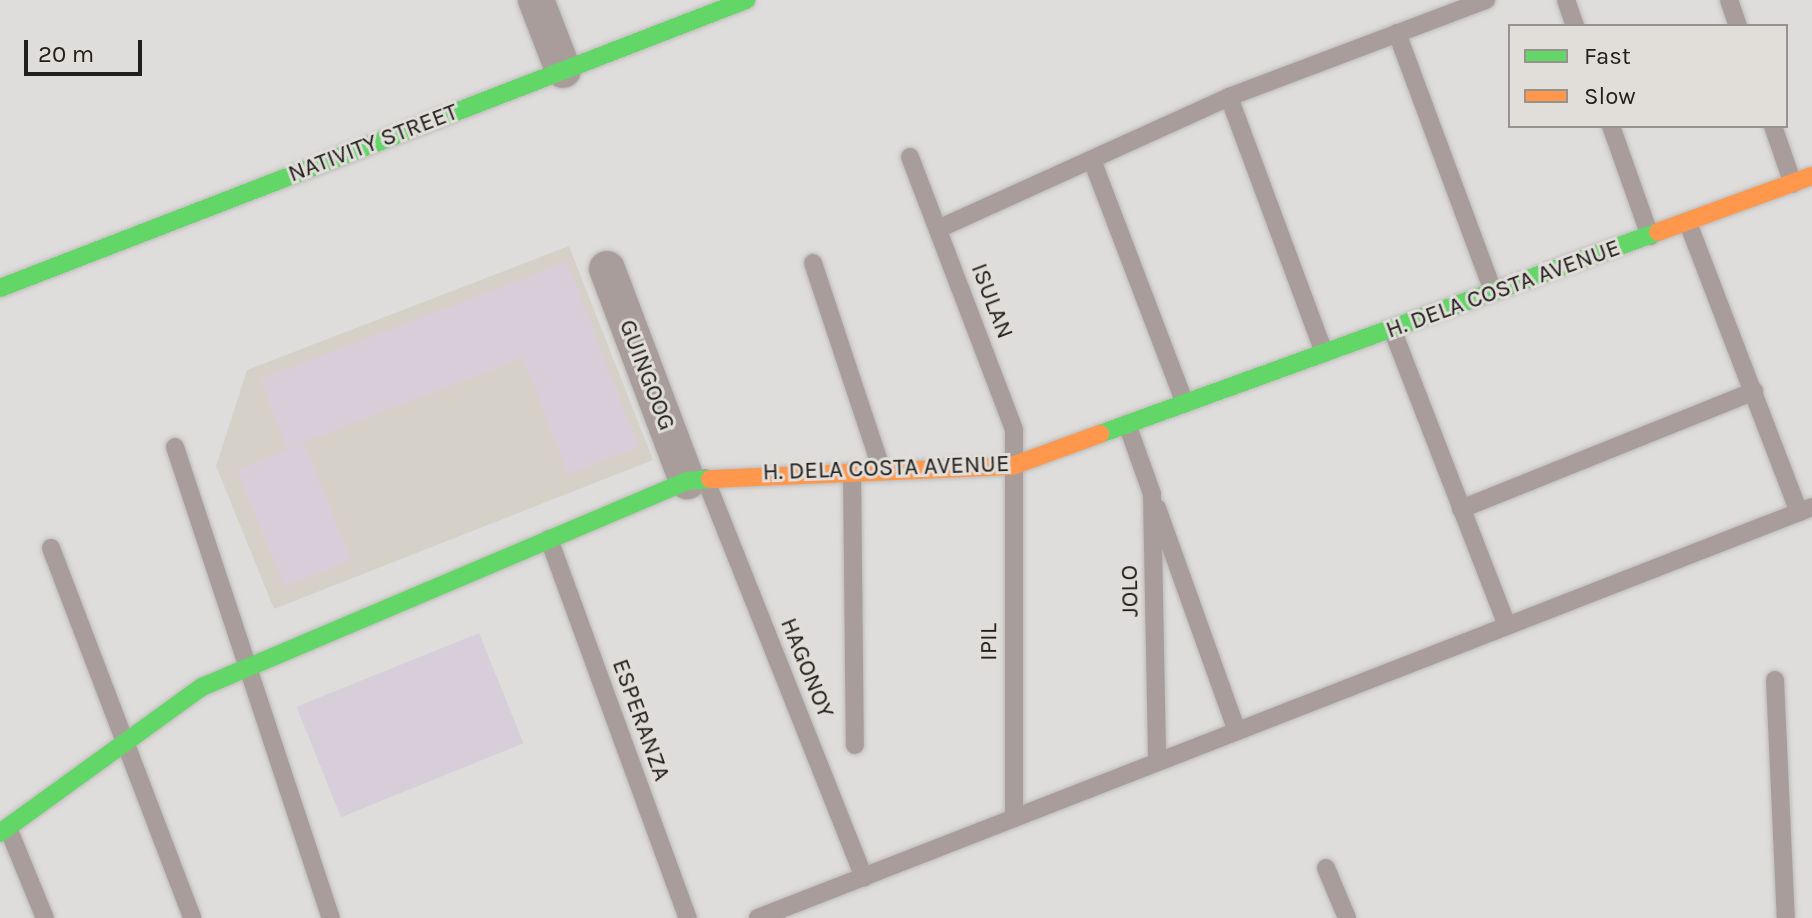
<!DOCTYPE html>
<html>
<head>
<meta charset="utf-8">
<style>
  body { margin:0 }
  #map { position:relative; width:1812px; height:918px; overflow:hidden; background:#dfdddb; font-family:Karla,sans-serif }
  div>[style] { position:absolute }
  .built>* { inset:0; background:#d5d1c9 }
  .building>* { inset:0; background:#d8ced9; transform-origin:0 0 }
  .roads { filter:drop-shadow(0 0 2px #bcbbba) drop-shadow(0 0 2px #bcbbba) }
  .lane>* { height:18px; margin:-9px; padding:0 9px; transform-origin:9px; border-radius:9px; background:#a89d9a }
  .street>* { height:36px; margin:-18px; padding:0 18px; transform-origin:18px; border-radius:18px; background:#a89d9a }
  .fast>* { height:18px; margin:-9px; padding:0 9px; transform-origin:9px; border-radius:9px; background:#63d668 }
  .slow>* { height:18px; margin:-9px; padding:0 9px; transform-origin:9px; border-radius:9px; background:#ff974d }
  span { translate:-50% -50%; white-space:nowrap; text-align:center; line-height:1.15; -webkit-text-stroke:6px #e1ded9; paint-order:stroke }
  .street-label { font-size:24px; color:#22201f }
  .legend { position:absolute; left:1508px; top:24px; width:280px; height:104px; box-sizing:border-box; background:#e1ded9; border:2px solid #95928f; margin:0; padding:10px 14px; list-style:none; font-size:24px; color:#22201f }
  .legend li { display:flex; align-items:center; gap:16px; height:40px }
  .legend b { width:40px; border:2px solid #95928f }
  .scale { position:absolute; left:24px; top:40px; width:118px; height:36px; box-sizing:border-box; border:4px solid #22201f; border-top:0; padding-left:10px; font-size:24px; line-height:28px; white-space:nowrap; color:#22201f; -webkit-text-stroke:6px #e1ded9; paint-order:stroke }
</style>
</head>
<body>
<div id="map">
  <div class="built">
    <div style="clip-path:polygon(569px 246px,653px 460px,274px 609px,216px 466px,247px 370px)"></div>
  </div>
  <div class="building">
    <div style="clip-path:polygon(567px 262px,638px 447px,568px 474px,523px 358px,287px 448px,261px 379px)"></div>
    <div style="left:304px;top:443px;width:126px;height:72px;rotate:68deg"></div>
    <div style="left:479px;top:633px;width:119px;height:197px;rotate:68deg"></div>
  </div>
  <div class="roads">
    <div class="lane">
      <div style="left:1566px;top:0;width:28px;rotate:71deg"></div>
      <div style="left:1729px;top:0;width:28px;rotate:71deg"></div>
      <div style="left:1397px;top:33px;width:273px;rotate:69.6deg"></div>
      <div style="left:1229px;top:97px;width:273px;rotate:69.6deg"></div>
      <div style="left:1611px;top:126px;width:117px;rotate:70.5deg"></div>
      <div style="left:1773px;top:126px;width:61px;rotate:71deg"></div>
      <div style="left:910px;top:157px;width:292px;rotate:69.1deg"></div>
      <div style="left:1014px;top:430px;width:388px;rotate:90deg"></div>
      <div style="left:1092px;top:160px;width:260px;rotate:69.1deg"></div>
      <div style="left:1688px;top:223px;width:310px;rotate:69deg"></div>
      <div style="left:938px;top:229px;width:320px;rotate:-24.4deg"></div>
      <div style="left:1229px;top:97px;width:275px;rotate:-20.7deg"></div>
      <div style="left:813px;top:263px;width:216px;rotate:71.6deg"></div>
      <div style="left:1392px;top:329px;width:318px;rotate:68.8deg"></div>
      <div style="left:1127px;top:424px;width:74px;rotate:70.3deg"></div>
      <div style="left:1152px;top:494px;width:268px;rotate:88.9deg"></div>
      <div style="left:175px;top:447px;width:496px;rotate:71.7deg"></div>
      <div style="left:852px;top:471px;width:274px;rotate:89.4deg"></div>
      <div style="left:705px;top:478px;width:430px;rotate:68.3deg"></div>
      <div style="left:1157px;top:508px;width:237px;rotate:70.3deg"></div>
      <div style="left:1461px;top:509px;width:316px;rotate:-21.9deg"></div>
      <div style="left:549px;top:539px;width:404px;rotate:69.9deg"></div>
      <div style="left:51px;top:548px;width:396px;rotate:69.1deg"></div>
      <div style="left:1775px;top:680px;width:238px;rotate:87.4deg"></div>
      <div style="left:8px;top:828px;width:97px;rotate:67.7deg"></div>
      <div style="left:1326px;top:868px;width:54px;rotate:67.2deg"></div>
      <div style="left:758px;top:918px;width:1131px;rotate:-21.3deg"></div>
    </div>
    <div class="street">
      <div style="left:536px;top:0;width:75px;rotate:68.9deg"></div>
      <div style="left:607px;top:269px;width:227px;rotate:69.3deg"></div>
    </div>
    <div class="fast">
      <div style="left:0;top:288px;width:800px;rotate:-21.11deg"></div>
      <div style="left:1100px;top:434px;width:593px;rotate:-19.9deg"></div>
      <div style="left:0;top:833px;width:249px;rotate:-35.9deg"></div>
      <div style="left:202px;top:687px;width:527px;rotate:-23.01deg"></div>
      <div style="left:687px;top:481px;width:23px;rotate:-5deg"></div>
    </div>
    <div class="slow">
      <div style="left:1658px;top:232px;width:164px;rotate:-20deg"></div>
      <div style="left:710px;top:479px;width:302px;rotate:-2.5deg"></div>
      <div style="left:1012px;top:466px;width:94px;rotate:-20deg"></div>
    </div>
  </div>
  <div class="street-label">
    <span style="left:373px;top:143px;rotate:-21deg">NATIVITY STREET</span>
    <span style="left:1503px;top:289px;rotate:-20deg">H. DELA COSTA AVENUE</span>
    <span style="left:992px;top:301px;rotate:69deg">ISULAN</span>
    <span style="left:647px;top:375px;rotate:69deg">GUINGOOG</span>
    <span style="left:886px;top:468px;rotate:-2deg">H. DELA COSTA AVENUE</span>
    <span style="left:1130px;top:591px;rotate:-91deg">JOLO</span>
    <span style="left:989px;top:642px;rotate:-90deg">IPIL</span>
    <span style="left:807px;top:668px;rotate:68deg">HAGONOY</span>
    <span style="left:641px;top:720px;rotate:70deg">ESPERANZA</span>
  </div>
  <ul class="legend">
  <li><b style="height:10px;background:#63d668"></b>Fast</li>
  <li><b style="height:10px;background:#ff974d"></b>Slow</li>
  </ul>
  <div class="scale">20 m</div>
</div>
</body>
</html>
